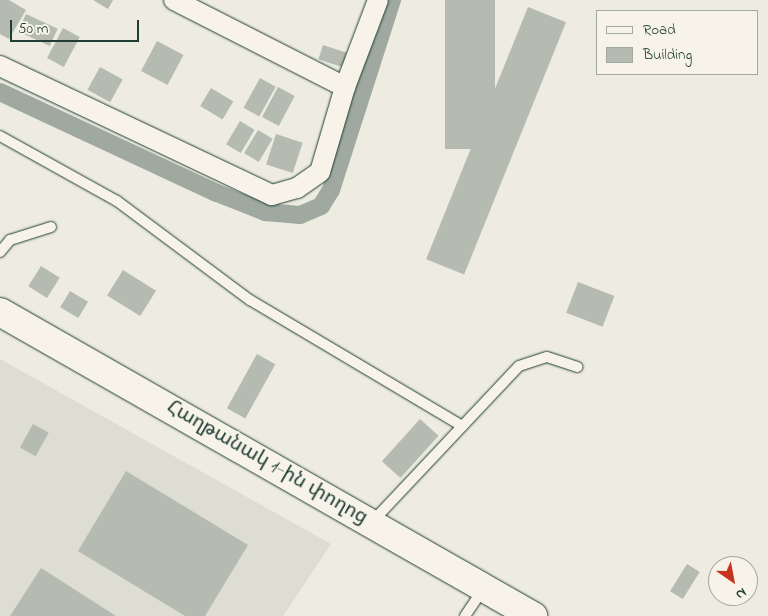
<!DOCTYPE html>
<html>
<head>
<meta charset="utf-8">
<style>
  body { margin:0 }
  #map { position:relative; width:768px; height:616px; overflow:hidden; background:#eeece1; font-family:"Indie Flower","Noto Sans Armenian",sans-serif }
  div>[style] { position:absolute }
  .built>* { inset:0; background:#ddddd2 }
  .canal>* { height:18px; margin:-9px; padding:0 9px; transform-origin:9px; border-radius:9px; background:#9fa99f }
  .building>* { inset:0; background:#b5bbb0; transform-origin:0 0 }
  .roads { filter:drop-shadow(0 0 1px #1f3d34) drop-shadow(0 0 1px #1f3d34) }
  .service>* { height:10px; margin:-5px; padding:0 5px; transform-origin:5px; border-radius:5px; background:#f7f3e8 }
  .minor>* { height:20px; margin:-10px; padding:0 10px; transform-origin:10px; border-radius:10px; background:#f7f3e8 }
  .secondary>* { height:28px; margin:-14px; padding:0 14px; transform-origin:14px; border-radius:14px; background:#f7f3e8 }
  span { translate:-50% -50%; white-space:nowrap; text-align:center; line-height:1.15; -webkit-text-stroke:4px #f7f3e8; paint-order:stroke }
  .street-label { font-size:20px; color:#1f3d34 }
  .legend { position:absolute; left:596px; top:10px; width:162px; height:65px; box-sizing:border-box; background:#f7f3e8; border:1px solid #a1aaa0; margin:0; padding:6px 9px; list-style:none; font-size:15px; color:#1f3d34 }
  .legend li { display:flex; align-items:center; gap:10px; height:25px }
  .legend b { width:25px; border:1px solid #a1aaa0 }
  .north { position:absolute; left:708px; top:556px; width:50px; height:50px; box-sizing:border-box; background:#f7f3e8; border:1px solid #a1aaa0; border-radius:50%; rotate:147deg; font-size:14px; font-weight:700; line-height:20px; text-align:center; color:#1f3d34 }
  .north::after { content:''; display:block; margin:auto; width:18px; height:22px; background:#c8321e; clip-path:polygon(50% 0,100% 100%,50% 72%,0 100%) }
  .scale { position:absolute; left:10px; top:20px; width:129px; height:22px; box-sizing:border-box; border:2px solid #1f3d34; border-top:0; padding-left:6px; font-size:15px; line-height:18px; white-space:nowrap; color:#1f3d34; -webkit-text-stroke:4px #f7f3e8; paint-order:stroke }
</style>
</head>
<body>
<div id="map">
  <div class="built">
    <div style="clip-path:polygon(0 359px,331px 544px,283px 616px,0 616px)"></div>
  </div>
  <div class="canal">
    <div style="left:0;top:92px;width:239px;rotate:25deg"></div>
    <div style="left:217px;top:193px;width:52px;rotate:21.6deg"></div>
    <div style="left:265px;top:212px;width:35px;rotate:5deg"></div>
    <div style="left:300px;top:215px;width:23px;rotate:-23deg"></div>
    <div style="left:321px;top:206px;width:19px;rotate:-58deg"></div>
    <div style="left:331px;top:190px;width:200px;rotate:-72.2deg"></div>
  </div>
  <div class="building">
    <div style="clip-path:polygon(0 0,9px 0,26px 10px,9px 39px,0 34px)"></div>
    <div style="clip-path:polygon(93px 0,113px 0,108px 9px)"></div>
    <div style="left:445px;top:0;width:50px;height:149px"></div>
    <div style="left:528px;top:7px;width:41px;height:272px;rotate:22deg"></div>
    <div style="left:26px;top:14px;width:35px;height:19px;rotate:25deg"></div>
    <div style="left:63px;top:28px;width:19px;height:34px;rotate:28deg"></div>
    <div style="left:157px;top:41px;width:30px;height:34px;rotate:28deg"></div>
    <div style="left:323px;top:45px;width:29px;height:15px;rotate:18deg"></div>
    <div style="left:100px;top:67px;width:26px;height:26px;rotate:29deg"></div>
    <div style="left:260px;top:78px;width:18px;height:34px;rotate:29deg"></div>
    <div style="left:278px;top:87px;width:19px;height:34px;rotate:28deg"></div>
    <div style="left:211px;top:88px;width:26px;height:21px;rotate:31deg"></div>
    <div style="left:240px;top:121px;width:17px;height:27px;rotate:31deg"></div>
    <div style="left:258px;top:130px;width:17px;height:27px;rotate:31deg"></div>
    <div style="left:276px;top:134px;width:28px;height:32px;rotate:18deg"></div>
    <div style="left:41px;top:266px;width:22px;height:24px;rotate:32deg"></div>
    <div style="left:123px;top:270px;width:39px;height:30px;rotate:32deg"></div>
    <div style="left:578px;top:282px;width:39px;height:33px;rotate:21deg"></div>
    <div style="left:70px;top:291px;width:21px;height:19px;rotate:31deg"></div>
    <div style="left:257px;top:354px;width:21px;height:62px;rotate:29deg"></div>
    <div style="left:420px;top:419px;width:25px;height:57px;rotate:42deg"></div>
    <div style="left:33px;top:424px;width:18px;height:27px;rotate:29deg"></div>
    <div style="clip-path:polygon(126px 471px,248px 545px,205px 616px,185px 616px,78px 551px)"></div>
    <div style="left:687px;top:564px;width:15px;height:32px;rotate:32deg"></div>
    <div style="clip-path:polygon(41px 568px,116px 616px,10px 616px)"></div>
  </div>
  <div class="roads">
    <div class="service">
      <div style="left:0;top:136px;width:134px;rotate:29.1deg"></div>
      <div style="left:117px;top:201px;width:166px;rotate:36.7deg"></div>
      <div style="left:250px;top:300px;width:247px;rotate:30.7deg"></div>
      <div style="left:0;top:252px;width:16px;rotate:-50deg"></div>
      <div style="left:10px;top:240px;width:43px;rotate:-17.6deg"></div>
      <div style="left:372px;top:522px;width:214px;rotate:-46.7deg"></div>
      <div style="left:519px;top:366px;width:29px;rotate:-18deg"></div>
      <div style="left:547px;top:357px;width:32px;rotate:18deg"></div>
      <div style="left:465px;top:616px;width:32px;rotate:-56deg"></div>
    </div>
    <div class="minor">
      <div style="left:174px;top:0;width:192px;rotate:27deg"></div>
      <div style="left:0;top:66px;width:301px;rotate:25.4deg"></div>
      <div style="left:272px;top:195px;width:26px;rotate:-16deg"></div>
      <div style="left:297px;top:188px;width:28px;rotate:-35deg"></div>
      <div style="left:320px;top:172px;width:89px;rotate:-73.6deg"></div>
      <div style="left:345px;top:87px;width:93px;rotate:-69.2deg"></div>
    </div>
    <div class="secondary">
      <div style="left:0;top:312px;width:614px;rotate:29.7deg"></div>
    </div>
  </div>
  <div class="street-label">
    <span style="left:267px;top:463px;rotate:30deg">Հաղթանակ 1-ին փողոց</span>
  </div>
  <ul class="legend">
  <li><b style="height:6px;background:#f7f3e8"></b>Road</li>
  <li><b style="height:14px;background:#b5bbb0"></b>Building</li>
  </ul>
  <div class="north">N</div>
  <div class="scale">50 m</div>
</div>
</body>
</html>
